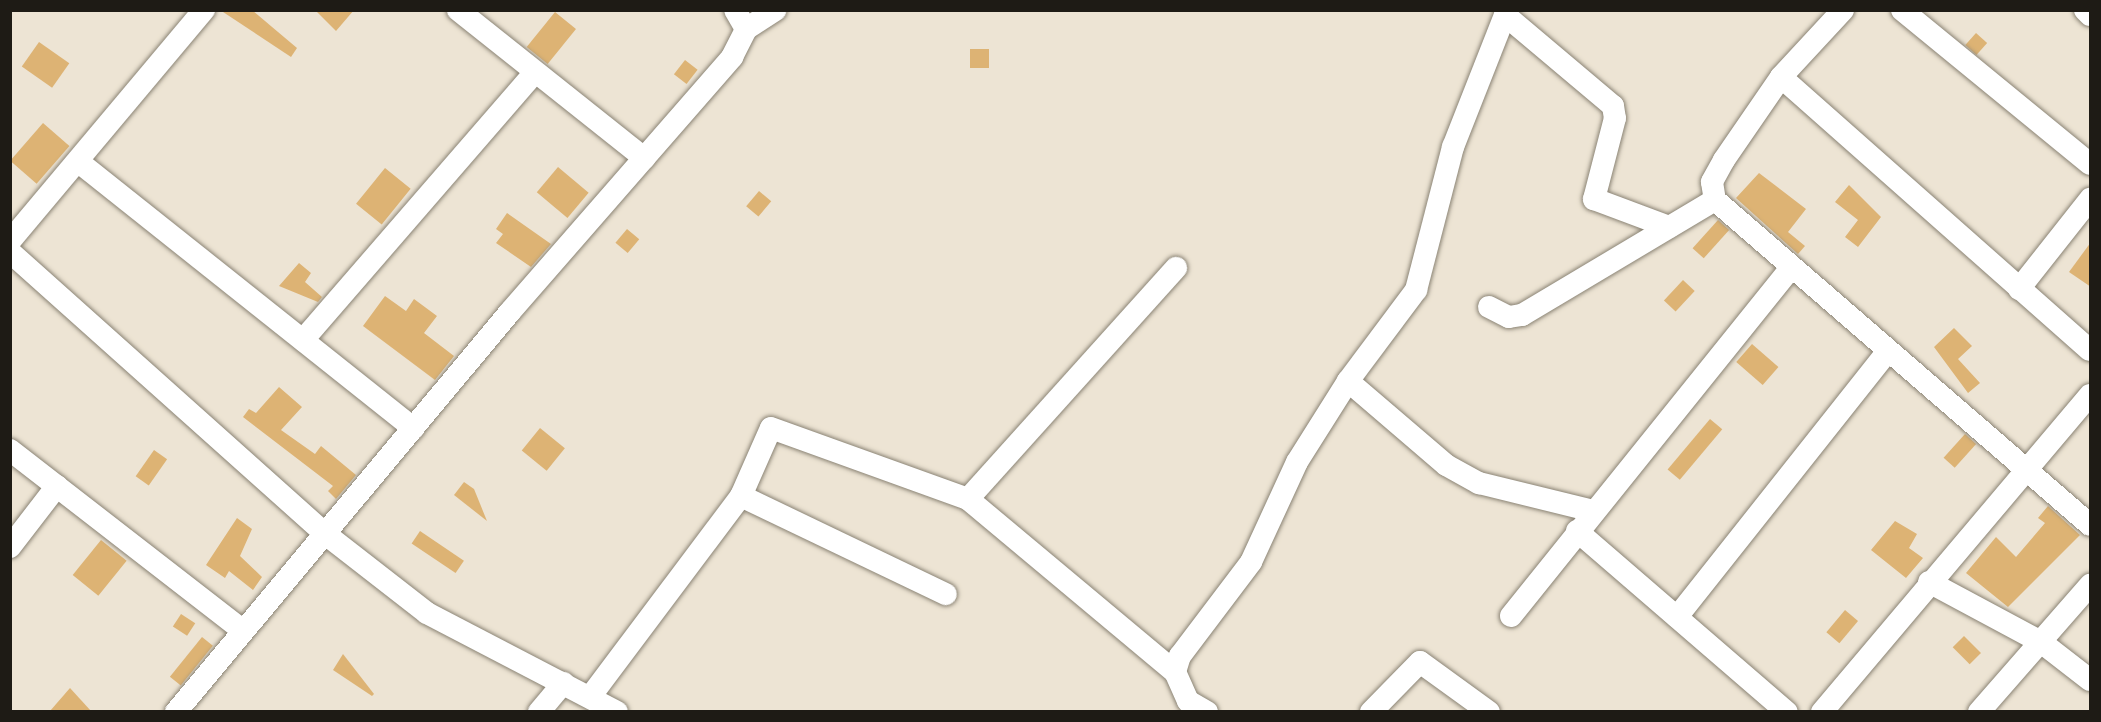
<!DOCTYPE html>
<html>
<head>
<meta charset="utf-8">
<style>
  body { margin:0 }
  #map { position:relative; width:2101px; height:722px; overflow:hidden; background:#ede4d4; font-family:"IBM Plex Serif",serif }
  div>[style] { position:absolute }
  .building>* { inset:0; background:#ddb374; transform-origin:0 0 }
  .roads { filter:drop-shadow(0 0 2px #8a8374) drop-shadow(0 0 2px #8a8374) }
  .minor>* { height:22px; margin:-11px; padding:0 11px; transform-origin:11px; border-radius:11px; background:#fff }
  span { translate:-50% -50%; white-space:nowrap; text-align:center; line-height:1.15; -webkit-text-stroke:5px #faf2e1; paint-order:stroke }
  .frame { position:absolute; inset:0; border:12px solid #1e1b15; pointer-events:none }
</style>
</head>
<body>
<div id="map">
  <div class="building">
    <div style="clip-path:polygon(220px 10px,252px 10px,297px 48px,291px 57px)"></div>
    <div style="clip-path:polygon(315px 10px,354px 10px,336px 31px)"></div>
    <div style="left:555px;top:12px;width:27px;height:45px;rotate:39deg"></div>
    <div style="left:1976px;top:33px;width:15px;height:16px;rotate:42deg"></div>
    <div style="left:39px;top:42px;width:37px;height:30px;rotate:35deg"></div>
    <div style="left:970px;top:49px;width:19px;height:19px"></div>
    <div style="left:685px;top:60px;width:16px;height:18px;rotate:38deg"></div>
    <div style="left:43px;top:123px;width:35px;height:50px;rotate:41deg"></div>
    <div style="left:558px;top:167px;width:40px;height:33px;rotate:40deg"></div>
    <div style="left:385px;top:168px;width:33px;height:46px;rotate:39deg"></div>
    <div style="clip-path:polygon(1759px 173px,1806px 209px,1788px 232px,1805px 246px,1798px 254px,1736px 198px)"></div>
    <div style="clip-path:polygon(1849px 185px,1881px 217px,1858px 247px,1845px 237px,1858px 220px,1835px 202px)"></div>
    <div style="left:759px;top:191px;width:16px;height:20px;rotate:40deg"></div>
    <div style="clip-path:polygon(507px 213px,551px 244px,531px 267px,496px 243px,503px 234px,496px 229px)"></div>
    <div style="left:1718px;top:220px;width:15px;height:38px;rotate:42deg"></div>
    <div style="left:627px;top:229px;width:16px;height:18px;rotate:40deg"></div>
    <div style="clip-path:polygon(2091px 242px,2091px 287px,2069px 272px)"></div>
    <div style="clip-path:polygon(299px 263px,311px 273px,305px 282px,322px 297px,318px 302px,279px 286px)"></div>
    <div style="left:1683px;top:280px;width:16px;height:28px;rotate:43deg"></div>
    <div style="clip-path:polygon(385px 296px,406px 311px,414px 299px,437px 316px,424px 333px,454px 356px,435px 380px,363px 326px)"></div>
    <div style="clip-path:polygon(1954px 328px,1972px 346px,1958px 359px,1980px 383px,1968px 393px,1934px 347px)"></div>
    <div style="left:1752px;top:344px;width:35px;height:24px;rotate:41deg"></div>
    <div style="clip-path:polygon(279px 387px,302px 407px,281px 430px,315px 454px,321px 446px,356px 475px,336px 499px,328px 491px,333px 486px,243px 417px,249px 409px,256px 413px)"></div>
    <div style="left:1710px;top:419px;width:16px;height:66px;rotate:40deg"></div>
    <div style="left:540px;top:428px;width:32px;height:29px;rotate:39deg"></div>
    <div style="left:1965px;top:434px;width:15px;height:32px;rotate:42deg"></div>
    <div style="left:154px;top:450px;width:16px;height:32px;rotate:35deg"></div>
    <div style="clip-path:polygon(464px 482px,474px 489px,487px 521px,454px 495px)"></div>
    <div style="clip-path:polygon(2048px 506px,2080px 535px,2008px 607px,1966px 573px,1996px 537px,2016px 557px,2045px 523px,2038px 518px)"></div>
    <div style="clip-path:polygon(237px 518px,252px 529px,240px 556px,262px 577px,253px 590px,229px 571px,225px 578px,206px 565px)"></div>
    <div style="clip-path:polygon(1895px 521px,1917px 534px,1909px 548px,1923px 558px,1906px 578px,1871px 550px)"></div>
    <div style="left:420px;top:531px;width:53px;height:15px;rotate:34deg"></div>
    <div style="left:101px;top:540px;width:33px;height:45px;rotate:39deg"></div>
    <div style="left:1845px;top:610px;width:17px;height:29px;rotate:40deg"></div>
    <div style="left:181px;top:614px;width:17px;height:15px;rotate:33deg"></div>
    <div style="left:1964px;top:636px;width:24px;height:16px;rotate:45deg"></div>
    <div style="left:202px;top:637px;width:14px;height:51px;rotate:39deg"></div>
    <div style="clip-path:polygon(343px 654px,374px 694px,372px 696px,333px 670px)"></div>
    <div style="clip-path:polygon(70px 688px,91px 711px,50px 711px)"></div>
  </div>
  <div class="roads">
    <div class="minor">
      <div style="left:458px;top:10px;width:238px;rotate:38.5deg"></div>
      <div style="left:1843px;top:10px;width:91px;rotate:132.8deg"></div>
      <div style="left:1781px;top:77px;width:101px;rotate:124.5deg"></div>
      <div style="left:1724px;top:160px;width:25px;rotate:119deg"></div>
      <div style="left:1712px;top:182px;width:18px;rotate:81deg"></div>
      <div style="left:1715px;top:200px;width:496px;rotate:40.9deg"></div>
      <div style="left:1902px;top:10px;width:243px;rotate:39.3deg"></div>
      <div style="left:2085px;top:10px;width:7px;rotate:45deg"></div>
      <div style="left:1505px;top:15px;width:141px;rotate:40.1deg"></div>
      <div style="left:1613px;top:106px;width:12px;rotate:81deg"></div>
      <div style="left:1615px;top:118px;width:84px;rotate:104.5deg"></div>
      <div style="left:1594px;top:199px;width:80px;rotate:20.5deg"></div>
      <div style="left:746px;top:29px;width:35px;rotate:-33deg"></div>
      <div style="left:1781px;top:77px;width:412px;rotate:41.5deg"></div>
      <div style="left:80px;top:163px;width:426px;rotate:38.5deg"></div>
      <div style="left:10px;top:241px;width:302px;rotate:-50deg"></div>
      <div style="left:10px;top:252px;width:426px;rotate:41.8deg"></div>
      <div style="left:328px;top:536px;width:125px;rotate:37.9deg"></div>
      <div style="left:427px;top:613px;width:214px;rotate:27.5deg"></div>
      <div style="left:2019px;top:289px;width:115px;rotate:-51.7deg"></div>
      <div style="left:1489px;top:307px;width:22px;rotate:27deg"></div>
      <div style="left:1509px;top:317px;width:13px;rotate:-9deg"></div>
      <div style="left:1522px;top:315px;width:225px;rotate:-30.8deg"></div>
      <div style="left:303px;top:340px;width:354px;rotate:-49.1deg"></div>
      <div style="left:1348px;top:381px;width:129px;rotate:40.6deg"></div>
      <div style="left:1446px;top:465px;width:38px;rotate:29deg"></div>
      <div style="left:1479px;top:483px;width:117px;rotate:13.8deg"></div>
      <div style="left:10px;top:450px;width:295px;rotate:37.8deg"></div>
      <div style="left:741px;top:496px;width:227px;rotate:25.6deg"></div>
      <div style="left:968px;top:499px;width:311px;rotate:-48deg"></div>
      <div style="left:1577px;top:531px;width:277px;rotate:40.8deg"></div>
      <div style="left:10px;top:547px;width:77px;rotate:-52.4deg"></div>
      <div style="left:1929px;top:582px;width:127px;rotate:28.2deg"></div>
      <div style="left:2041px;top:642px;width:62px;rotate:37.8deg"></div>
      <div style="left:1511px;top:616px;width:448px;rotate:-51.2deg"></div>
      <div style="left:1677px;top:617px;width:340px;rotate:-51.6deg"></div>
      <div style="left:590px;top:697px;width:251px;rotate:-53.1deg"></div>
      <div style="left:741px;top:496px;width:74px;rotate:-66.2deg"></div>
      <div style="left:771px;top:428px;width:209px;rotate:19.8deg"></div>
      <div style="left:968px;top:499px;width:270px;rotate:39.9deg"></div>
      <div style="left:176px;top:712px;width:520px;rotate:-50.15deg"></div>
      <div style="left:509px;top:313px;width:340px;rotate:-48.9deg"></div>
      <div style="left:732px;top:57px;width:31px;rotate:-63deg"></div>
      <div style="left:746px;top:29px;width:22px;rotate:-120deg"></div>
      <div style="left:539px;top:712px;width:38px;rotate:-50deg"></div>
      <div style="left:1207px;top:712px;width:22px;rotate:-150deg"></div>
      <div style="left:1188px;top:701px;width:32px;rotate:-114deg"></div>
      <div style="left:1175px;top:672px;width:17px;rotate:-73deg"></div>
      <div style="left:1180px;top:656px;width:118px;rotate:-52.9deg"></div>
      <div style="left:1251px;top:562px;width:110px;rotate:-65.3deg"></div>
      <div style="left:1297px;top:462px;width:96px;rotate:-57.8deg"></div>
      <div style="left:1348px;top:381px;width:114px;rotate:-53.2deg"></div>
      <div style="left:1416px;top:290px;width:148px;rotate:-75.5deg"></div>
      <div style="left:1453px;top:147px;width:147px;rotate:-68.5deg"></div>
      <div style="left:1371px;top:712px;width:70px;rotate:-45.6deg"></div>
      <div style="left:1420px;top:662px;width:85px;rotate:35.9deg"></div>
      <div style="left:1822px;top:712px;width:415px;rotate:-49.8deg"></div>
      <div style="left:1979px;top:712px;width:169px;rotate:-48.8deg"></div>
    </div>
  </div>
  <div class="frame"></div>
</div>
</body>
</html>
